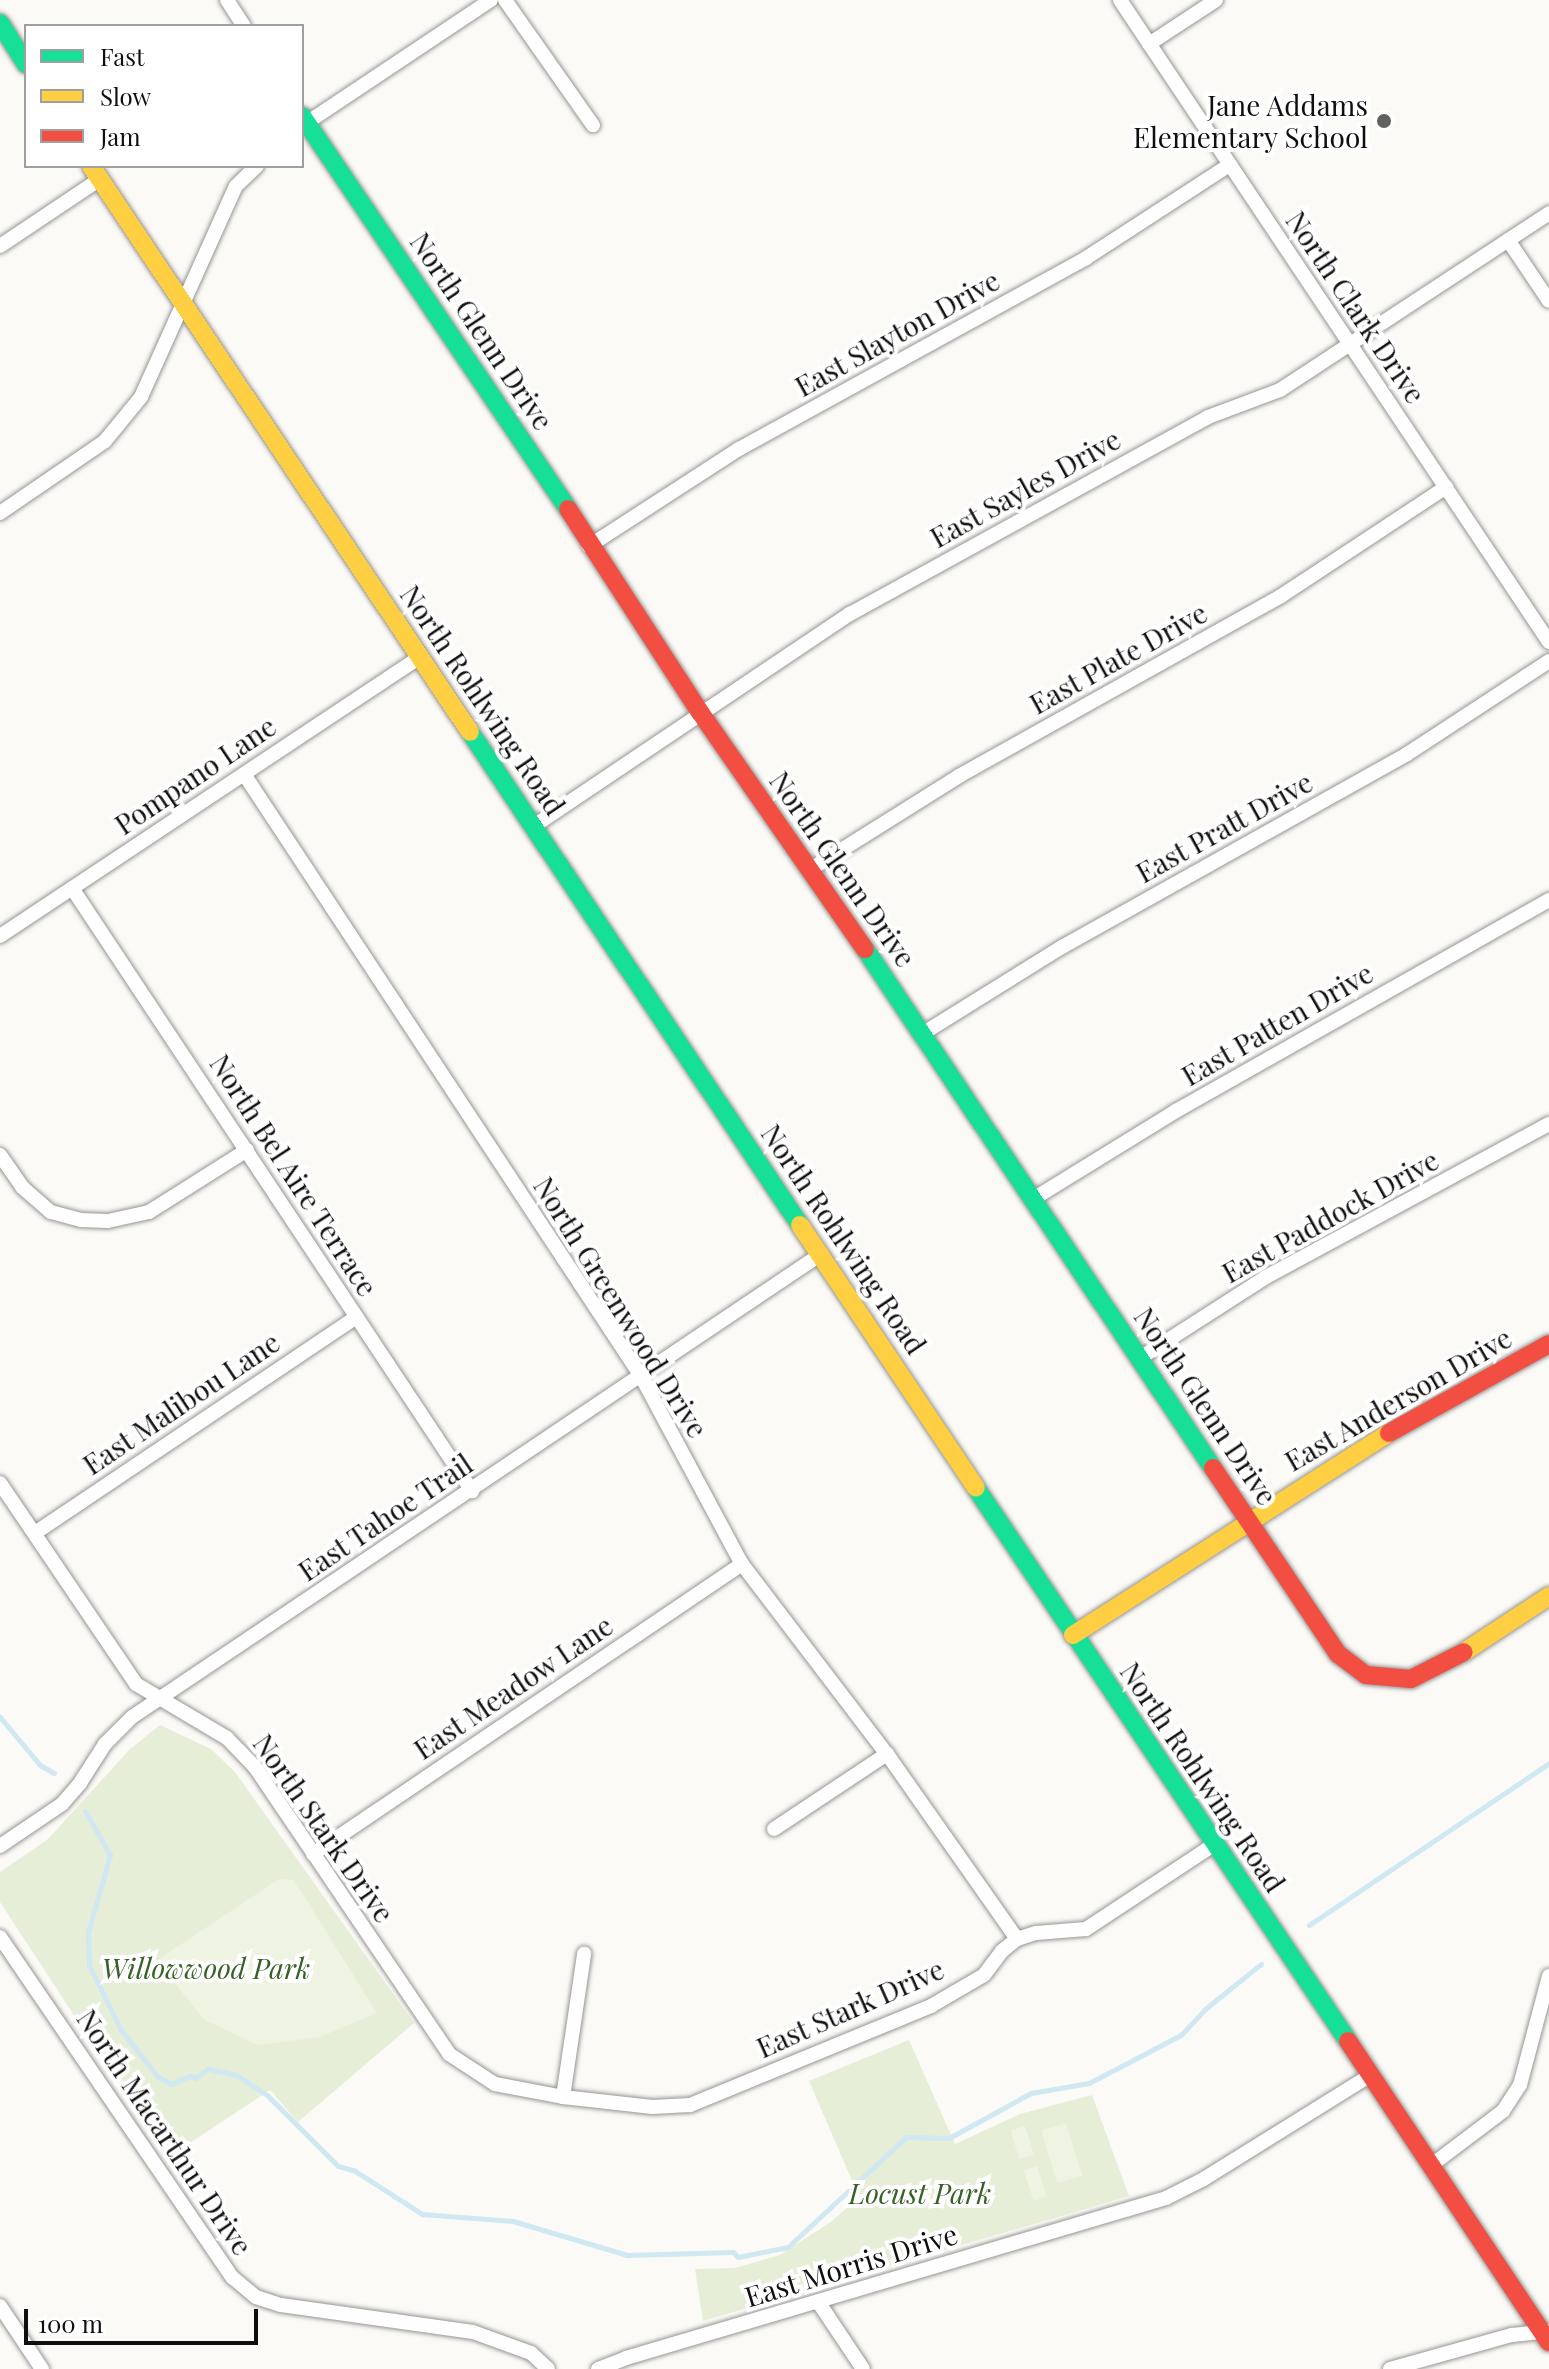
<!DOCTYPE html>
<html>
<head>
<meta charset="utf-8">
<style>
  body { margin:0 }
  #map { position:relative; width:1549px; height:2369px; overflow:hidden; background:#fbfaf6; font-family:"Playfair Display",serif }
  div>[style] { position:absolute }
  .green>* { inset:0; background:#e7eed8 }
  .pitch>* { inset:0; background:#eff3e1; transform-origin:0 0 }
  .stream>* { height:5px; margin:-2.5px; padding:0 2.5px; transform-origin:2.5px; border-radius:2.5px; background:#cfe8f2 }
  .roads { filter:drop-shadow(0 0 2px #959593) drop-shadow(0 0 2px #959593) }
  .street>* { height:14px; margin:-7px; padding:0 7px; transform-origin:7px; border-radius:7px; background:#fefefe }
  .fast>* { height:18px; margin:-9px; padding:0 9px; transform-origin:9px; border-radius:9px; background:#16e098 }
  .slow>* { height:18px; margin:-9px; padding:0 9px; transform-origin:9px; border-radius:9px; background:#ffcf43 }
  .jam>* { height:18px; margin:-9px; padding:0 9px; transform-origin:9px; border-radius:9px; background:#f24e42 }
  .dots>* { width:22px; height:22px; translate:-50% -50%; box-sizing:border-box; border:4px solid #fff; border-radius:50% }
  span { translate:-50% -50%; white-space:nowrap; text-align:center; line-height:1.15; -webkit-text-stroke:8px #fff; paint-order:stroke }
  .poi-label { font-size:28px; color:#0f0f0f }
  .right { translate:-100% -50%; text-align:right }
  .street-label { font-size:28px; color:#0f0f0f }
  .park-label { font-size:28px; color:#376126; font-style:italic }
  .legend { position:absolute; left:24px; top:24px; width:280px; height:144px; box-sizing:border-box; background:#fff; border:2px solid #9f9f9f; margin:0; padding:10px 14px; list-style:none; font-size:24px; color:#0f0f0f }
  .legend li { display:flex; align-items:center; gap:16px; height:40px }
  .legend b { width:40px; border:2px solid #9f9f9f }
  .scale { position:absolute; left:24px; top:2309px; width:234px; height:36px; box-sizing:border-box; border:4px solid #0f0f0f; border-top:0; padding-left:10px; font-size:24px; line-height:28px; white-space:nowrap; color:#0f0f0f; -webkit-text-stroke:6px #fff; paint-order:stroke }
</style>
</head>
<body>
<div id="map">
  <div class="green">
    <div style="clip-path:polygon(160px 1725px,211px 1749px,235px 1772px,414px 2023px,298px 2122px,270px 2090px,167px 2158px,0 1902px,0 1872px,47px 1840px,130px 1749px)"></div>
    <div style="clip-path:polygon(909px 2040px,955px 2144px,1020px 2114px,1092px 2095px,1129px 2196px,703px 2321px,695px 2269px,735px 2268px,780px 2255px,832px 2221px,859px 2197px,809px 2081px)"></div>
  </div>
  <div class="pitch">
    <div style="clip-path:polygon(279px 1879px,294px 1880px,377px 2013px,320px 2037px,258px 2045px,205px 2020px,156px 1961px)"></div>
    <div style="left:1066px;top:2123px;width:55px;height:26px;rotate:73deg"></div>
    <div style="left:1025px;top:2126px;width:30px;height:15px;rotate:73deg"></div>
    <div style="left:1037px;top:2166px;width:32px;height:14px;rotate:72deg"></div>
  </div>
  <div class="stream">
    <div style="left:0;top:1717px;width:62px;rotate:50.2deg"></div>
    <div style="left:40px;top:1765px;width:16px;rotate:30deg"></div>
    <div style="left:85px;top:1811px;width:51px;rotate:60.4deg"></div>
    <div style="left:110px;top:1855px;width:80px;rotate:105.9deg"></div>
    <div style="left:88px;top:1932px;width:33px;rotate:88deg"></div>
    <div style="left:89px;top:1965px;width:72px;rotate:63.8deg"></div>
    <div style="left:121px;top:2030px;width:60px;rotate:51.8deg"></div>
    <div style="left:158px;top:2077px;width:15px;rotate:28deg"></div>
    <div style="left:171px;top:2084px;width:21px;rotate:-23deg"></div>
    <div style="left:190px;top:2076px;width:5px;rotate:22deg"></div>
    <div style="left:195px;top:2078px;width:16px;rotate:-35deg"></div>
    <div style="left:208px;top:2069px;width:29px;rotate:12deg"></div>
    <div style="left:236px;top:2075px;width:38px;rotate:33deg"></div>
    <div style="left:268px;top:2096px;width:99px;rotate:45deg"></div>
    <div style="left:338px;top:2166px;width:18px;rotate:16deg"></div>
    <div style="left:355px;top:2171px;width:80px;rotate:32.7deg"></div>
    <div style="left:422px;top:2214px;width:91px;rotate:4.4deg"></div>
    <div style="left:513px;top:2221px;width:119px;rotate:16.6deg"></div>
    <div style="left:627px;top:2255px;width:106px;rotate:-1.6deg"></div>
    <div style="left:733px;top:2252px;width:7px;rotate:45deg"></div>
    <div style="left:738px;top:2257px;width:51px;rotate:-11.3deg"></div>
    <div style="left:788px;top:2247px;width:161px;rotate:-43deg"></div>
    <div style="left:906px;top:2137px;width:43px;rotate:1.3deg"></div>
    <div style="left:949px;top:2138px;width:94px;rotate:-28.8deg"></div>
    <div style="left:1031px;top:2093px;width:59px;rotate:-9.8deg"></div>
    <div style="left:1089px;top:2083px;width:104px;rotate:-27.6deg"></div>
    <div style="left:1181px;top:2035px;width:35px;rotate:-47deg"></div>
    <div style="left:1205px;top:2009px;width:72px;rotate:-38.8deg"></div>
    <div style="left:1309px;top:1925px;width:290px;rotate:-34deg"></div>
  </div>
  <div class="roads">
    <div class="street">
      <div style="left:227px;top:0;width:31px;rotate:57deg"></div>
      <div style="left:505px;top:0;width:153px;rotate:54.9deg"></div>
      <div style="left:1120px;top:0;width:772px;rotate:56.25deg"></div>
      <div style="left:1149px;top:44px;width:80px;rotate:-33.3deg"></div>
      <div style="left:302px;top:126px;width:227px;rotate:-33.7deg"></div>
      <div style="left:1508px;top:240px;width:73px;rotate:56.1deg"></div>
      <div style="left:0;top:246px;width:120px;rotate:-33.8deg"></div>
      <div style="left:0;top:513px;width:127px;rotate:-34.4deg"></div>
      <div style="left:105px;top:441px;width:57px;rotate:-50.7deg"></div>
      <div style="left:141px;top:397px;width:231px;rotate:-65.8deg"></div>
      <div style="left:236px;top:186px;width:29px;rotate:-44deg"></div>
      <div style="left:589px;top:546px;width:179px;rotate:-32.9deg"></div>
      <div style="left:739px;top:449px;width:396px;rotate:-28.8deg"></div>
      <div style="left:1086px;top:258px;width:171px;rotate:-33deg"></div>
      <div style="left:244px;top:774px;width:721px;rotate:56.6deg"></div>
      <div style="left:641px;top:1376px;width:213px;rotate:61.8deg"></div>
      <div style="left:742px;top:1564px;width:239px;rotate:52.7deg"></div>
      <div style="left:887px;top:1754px;width:226px;rotate:54.9deg"></div>
      <div style="left:534px;top:826px;width:381px;rotate:-33.9deg"></div>
      <div style="left:850px;top:614px;width:409px;rotate:-28.8deg"></div>
      <div style="left:1208px;top:417px;width:77px;rotate:-20.6deg"></div>
      <div style="left:1280px;top:390px;width:322px;rotate:-33.3deg"></div>
      <div style="left:811px;top:869px;width:175px;rotate:-32.1deg"></div>
      <div style="left:959px;top:776px;width:369px;rotate:-29.2deg"></div>
      <div style="left:1281px;top:596px;width:198px;rotate:-33.4deg"></div>
      <div style="left:72px;top:888px;width:724px;rotate:56.44deg"></div>
      <div style="left:0;top:936px;width:504px;rotate:-33.6deg"></div>
      <div style="left:922px;top:1034px;width:165px;rotate:-31.9deg"></div>
      <div style="left:1062px;top:947px;width:395px;rotate:-29.2deg"></div>
      <div style="left:1407px;top:754px;width:170px;rotate:-33.2deg"></div>
      <div style="left:0;top:1155px;width:39px;rotate:55deg"></div>
      <div style="left:22px;top:1187px;width:38px;rotate:41deg"></div>
      <div style="left:51px;top:1212px;width:31px;rotate:15deg"></div>
      <div style="left:81px;top:1220px;width:27px;rotate:2deg"></div>
      <div style="left:108px;top:1221px;width:42px;rotate:-12.4deg"></div>
      <div style="left:149px;top:1212px;width:116px;rotate:-32.3deg"></div>
      <div style="left:1033px;top:1199px;width:168px;rotate:-31.6deg"></div>
      <div style="left:1176px;top:1111px;width:429px;rotate:-29.5deg"></div>
      <div style="left:1140px;top:1358px;width:150px;rotate:-32.7deg"></div>
      <div style="left:1266px;top:1277px;width:322px;rotate:-28.4deg"></div>
      <div style="left:0;top:1483px;width:243px;rotate:55.9deg"></div>
      <div style="left:136px;top:1684px;width:106px;rotate:30.7deg"></div>
      <div style="left:227px;top:1738px;width:40px;rotate:46deg"></div>
      <div style="left:255px;top:1767px;width:346px;rotate:55.9deg"></div>
      <div style="left:449px;top:2054px;width:55px;rotate:33.1deg"></div>
      <div style="left:495px;top:2084px;width:69px;rotate:10.8deg"></div>
      <div style="left:563px;top:2097px;width:90px;rotate:6.4deg"></div>
      <div style="left:652px;top:2107px;width:38px;rotate:-3deg"></div>
      <div style="left:690px;top:2105px;width:261px;rotate:-22.3deg"></div>
      <div style="left:931px;top:2006px;width:61px;rotate:-30.3deg"></div>
      <div style="left:984px;top:1975px;width:30px;rotate:-53deg"></div>
      <div style="left:1002px;top:1951px;width:19px;rotate:-39deg"></div>
      <div style="left:1017px;top:1939px;width:20px;rotate:-18deg"></div>
      <div style="left:1036px;top:1933px;width:50px;rotate:-4.6deg"></div>
      <div style="left:1086px;top:1929px;width:154px;rotate:-33.4deg"></div>
      <div style="left:35px;top:1533px;width:387px;rotate:-33.9deg"></div>
      <div style="left:774px;top:1829px;width:136px;rotate:-33.6deg"></div>
      <div style="left:0;top:1846px;width:75px;rotate:-34.1deg"></div>
      <div style="left:62px;top:1804px;width:28px;rotate:-49deg"></div>
      <div style="left:80px;top:1783px;width:46px;rotate:-57.3deg"></div>
      <div style="left:105px;top:1744px;width:38px;rotate:-45deg"></div>
      <div style="left:132px;top:1717px;width:830px;rotate:-33.9deg"></div>
      <div style="left:313px;top:1854px;width:518px;rotate:-34.06deg"></div>
      <div style="left:0;top:1937px;width:412px;rotate:55.7deg"></div>
      <div style="left:232px;top:2277px;width:31px;rotate:40deg"></div>
      <div style="left:256px;top:2297px;width:26px;rotate:18deg"></div>
      <div style="left:281px;top:2305px;width:194px;rotate:8deg"></div>
      <div style="left:473px;top:2332px;width:62px;rotate:19.9deg"></div>
      <div style="left:531px;top:2353px;width:23px;rotate:43deg"></div>
      <div style="left:563px;top:2097px;width:145px;rotate:-81.6deg"></div>
      <div style="left:1433px;top:2164px;width:88px;rotate:-37.1deg"></div>
      <div style="left:1503px;top:2111px;width:31px;rotate:-57deg"></div>
      <div style="left:1520px;top:2085px;width:113px;rotate:-75.1deg"></div>
      <div style="left:819px;top:2303px;width:79px;rotate:56.3deg"></div>
      <div style="left:0;top:2306px;width:76px;rotate:56.3deg"></div>
      <div style="left:598px;top:2369px;width:30px;rotate:-21deg"></div>
      <div style="left:626px;top:2358px;width:563px;rotate:-16.5deg"></div>
      <div style="left:1166px;top:2198px;width:40px;rotate:-26.6deg"></div>
      <div style="left:1202px;top:2180px;width:199px;rotate:-31.9deg"></div>
      <div style="left:1390px;top:2369px;width:127px;rotate:-15.6deg"></div>
      <div style="left:1512px;top:2335px;width:36px;rotate:-6deg"></div>
    </div>
    <div class="fast">
      <div style="left:0;top:23px;width:49px;rotate:57.6deg"></div>
      <div style="left:302px;top:116px;width:475px;rotate:55.9deg"></div>
      <div style="left:470px;top:732px;width:593px;rotate:56.2deg"></div>
      <div style="left:865px;top:949px;width:625px;rotate:56.16deg"></div>
      <div style="left:976px;top:1488px;width:666px;rotate:56.07deg"></div>
    </div>
    <div class="slow">
      <div style="left:91px;top:166px;width:681px;rotate:56.19deg"></div>
      <div style="left:800px;top:1225px;width:316px;rotate:56.2deg"></div>
      <div style="left:1073px;top:1635px;width:375px;rotate:-32.6deg"></div>
      <div style="left:1464px;top:1652px;width:102px;rotate:-33.4deg"></div>
    </div>
    <div class="jam">
      <div style="left:568px;top:509px;width:242px;rotate:57deg"></div>
      <div style="left:700px;top:712px;width:289px;rotate:55.2deg"></div>
      <div style="left:1389px;top:1433px;width:183px;rotate:-29.1deg"></div>
      <div style="left:1213px;top:1468px;width:224px;rotate:56.1deg"></div>
      <div style="left:1338px;top:1654px;width:35px;rotate:37deg"></div>
      <div style="left:1366px;top:1675px;width:45px;rotate:5.1deg"></div>
      <div style="left:1411px;top:1679px;width:59px;rotate:-27deg"></div>
      <div style="left:1348px;top:2041px;width:362px;rotate:56.3deg"></div>
    </div>
  </div>
  <div class="dots">
    <div style="left:1384px;top:121px;background:#626160"></div>
  </div>
  <div class="poi-label">
    <span class="right" style="left:1368px;top:121px">Jane Addams<br>Elementary School</span>
  </div>
  <div class="street-label">
    <span style="left:1356px;top:307px;rotate:56deg">North Clark Drive</span>
    <span style="left:482px;top:331px;rotate:56deg">North Glenn Drive</span>
    <span style="left:897px;top:333px;rotate:-29deg">East Slayton Drive</span>
    <span style="left:1025px;top:488px;rotate:-29deg">East Sayles Drive</span>
    <span style="left:1118px;top:658px;rotate:-29deg">East Plate Drive</span>
    <span style="left:483px;top:700px;rotate:56deg">North Rohlwing Road</span>
    <span style="left:195px;top:775px;rotate:-34deg">Pompano Lane</span>
    <span style="left:1224px;top:827px;rotate:-29deg">East Pratt Drive</span>
    <span style="left:843px;top:869px;rotate:55deg">North Glenn Drive</span>
    <span style="left:1277px;top:1024px;rotate:-30deg">East Patten Drive</span>
    <span style="left:294px;top:1175px;rotate:57deg">North Bel Aire Terrace</span>
    <span style="left:1330px;top:1216px;rotate:-29deg">East Paddock Drive</span>
    <span style="left:844px;top:1239px;rotate:56deg">North Rohlwing Road</span>
    <span style="left:621px;top:1307px;rotate:58deg">North Greenwood Drive</span>
    <span style="left:1398px;top:1399px;rotate:-30deg">East Anderson Drive</span>
    <span style="left:181px;top:1403px;rotate:-34deg">East Malibou Lane</span>
    <span style="left:1206px;top:1406px;rotate:56deg">North Glenn Drive</span>
    <span style="left:385px;top:1517px;rotate:-34deg">East Tahoe Trail</span>
    <span style="left:513px;top:1687px;rotate:-34deg">East Meadow Lane</span>
    <span style="left:1203px;top:1777px;rotate:56deg">North Rohlwing Road</span>
    <span style="left:324px;top:1828px;rotate:55deg">North Stark Drive</span>
    <span style="left:850px;top:2008px;rotate:-24deg">East Stark Drive</span>
    <span style="left:165px;top:2132px;rotate:56deg">North Macarthur Drive</span>
    <span style="left:851px;top:2265px;rotate:-17deg">East Morris Drive</span>
  </div>
  <div class="park-label">
    <span style="left:206px;top:1968px">Willowwood Park</span>
    <span style="left:920px;top:2193px">Locust Park</span>
  </div>
  <ul class="legend">
  <li><b style="height:10px;background:#16e098"></b>Fast</li>
  <li><b style="height:10px;background:#ffcf43"></b>Slow</li>
  <li><b style="height:10px;background:#f24e42"></b>Jam</li>
  </ul>
  <div class="scale">100 m</div>
</div>
</body>
</html>
